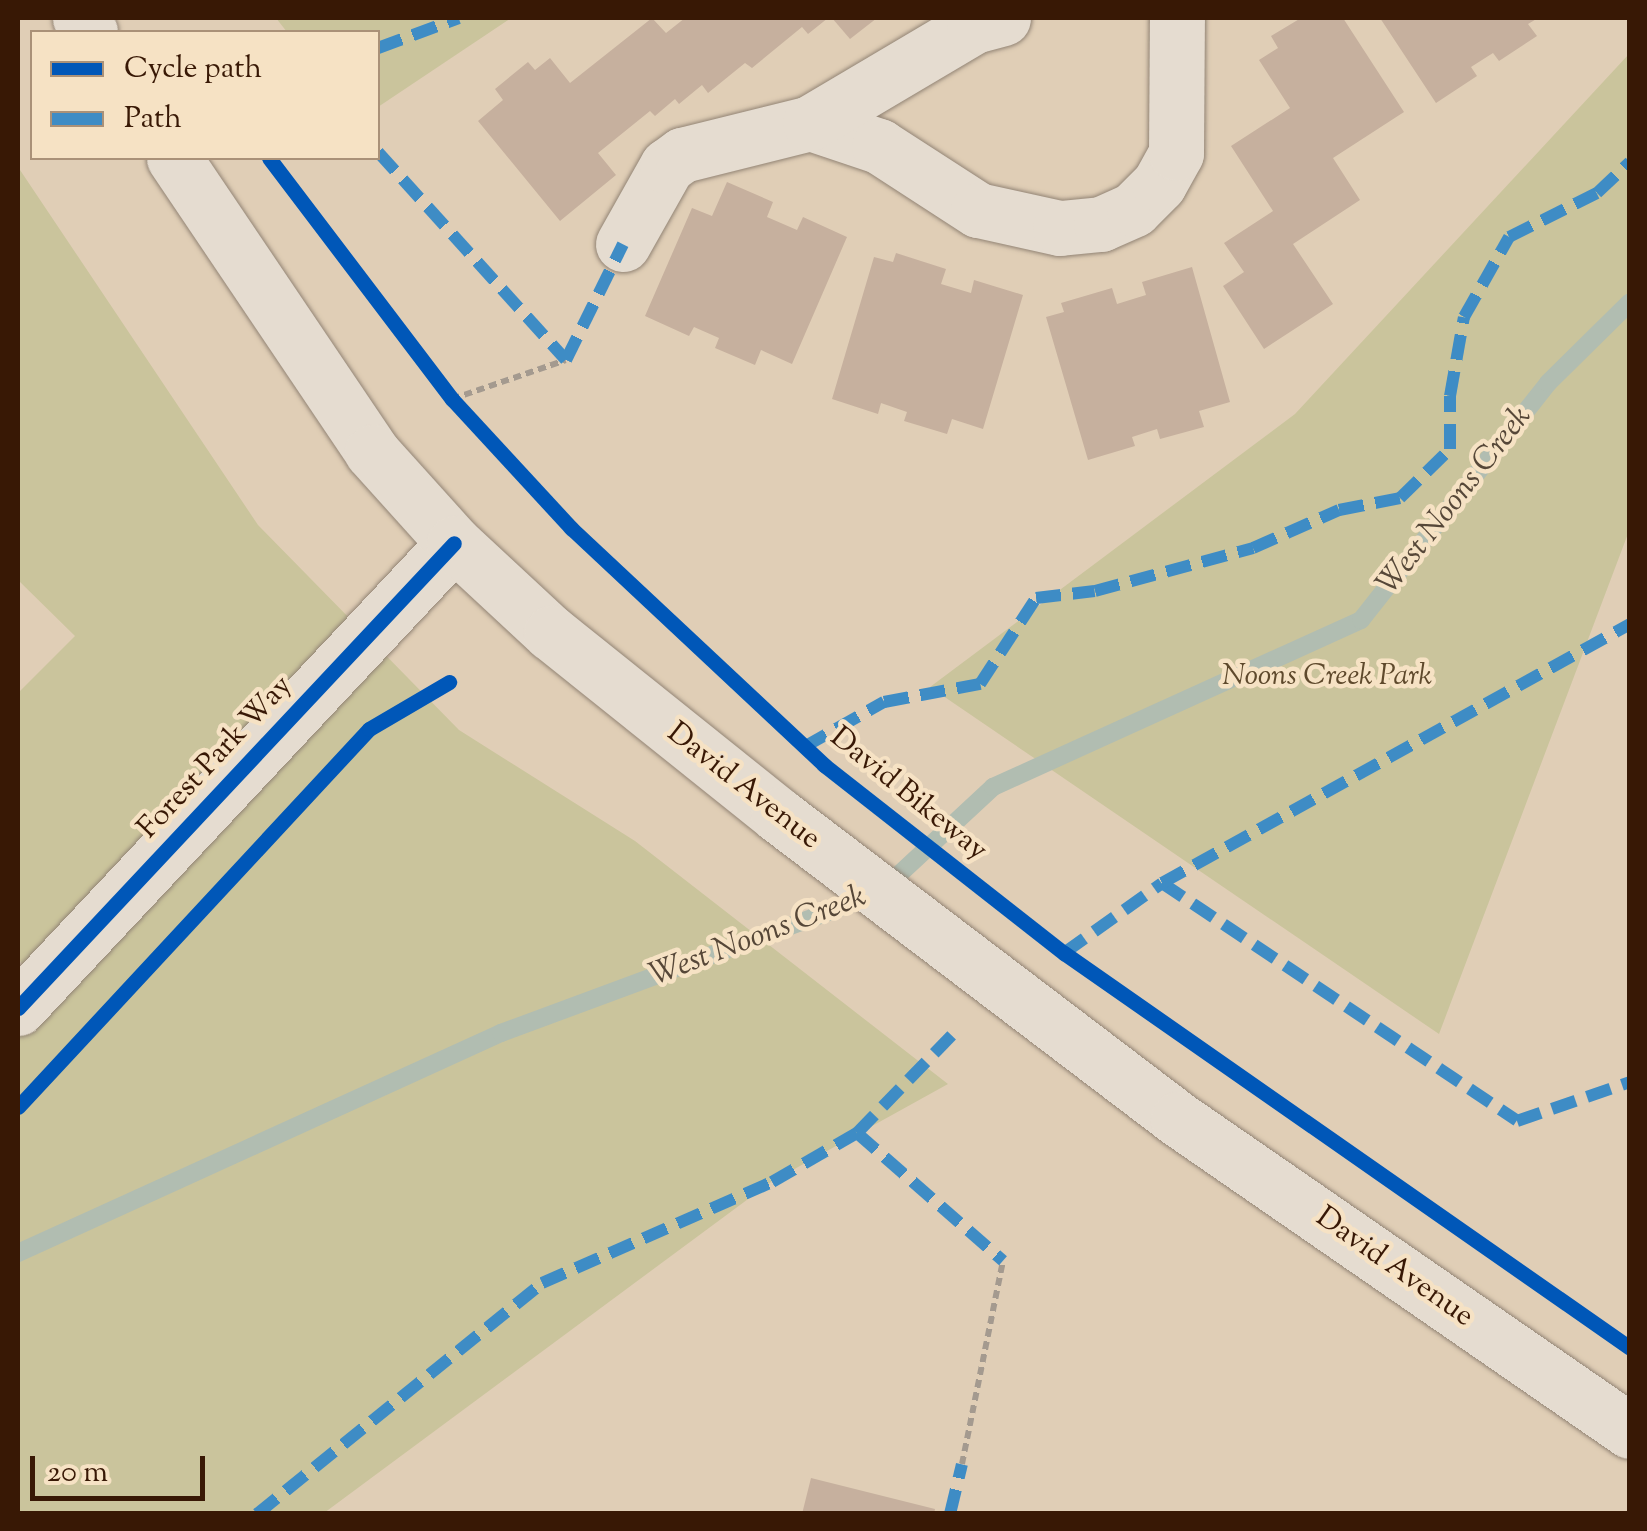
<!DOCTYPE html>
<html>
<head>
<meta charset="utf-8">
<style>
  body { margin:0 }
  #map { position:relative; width:1647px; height:1531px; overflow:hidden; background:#e0ceb6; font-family:"Sorts Mill Goudy",serif }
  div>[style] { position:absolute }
  .green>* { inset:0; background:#cac49c }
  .stream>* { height:18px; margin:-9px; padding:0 9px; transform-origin:9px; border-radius:9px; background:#b1bdb1 }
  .building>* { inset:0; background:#c6b09e }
  .path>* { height:6px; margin-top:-3px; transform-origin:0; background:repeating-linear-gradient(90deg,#a49a8f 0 8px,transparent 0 13px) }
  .roads { filter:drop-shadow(0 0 2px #928475) drop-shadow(0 0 2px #928475) }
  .minor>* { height:55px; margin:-27.5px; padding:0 27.5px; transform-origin:27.5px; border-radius:27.5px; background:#e5dcd0 }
  .tertiary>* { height:55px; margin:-27.5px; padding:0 27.5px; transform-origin:27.5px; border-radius:27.5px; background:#e5dcd0 }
  .secondary>* { height:55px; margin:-27.5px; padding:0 27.5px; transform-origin:27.5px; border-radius:27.5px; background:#e5dcd0 }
  .quiet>* { height:12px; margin-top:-6px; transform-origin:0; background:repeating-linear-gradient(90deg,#3e8cc5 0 25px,transparent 0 37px) }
  .cycleway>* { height:15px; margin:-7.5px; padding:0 7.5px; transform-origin:7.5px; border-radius:7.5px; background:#0057b8 }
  span { translate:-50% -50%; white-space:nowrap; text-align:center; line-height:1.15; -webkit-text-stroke:9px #f6e2c4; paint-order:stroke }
  .park-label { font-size:30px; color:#5e492c; font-style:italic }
  .street-label { font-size:30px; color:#381805 }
  .water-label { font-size:32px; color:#564738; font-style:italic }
  .frame { position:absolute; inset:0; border:20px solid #381805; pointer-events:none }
  .legend { position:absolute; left:30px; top:30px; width:350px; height:130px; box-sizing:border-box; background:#f6e2c4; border:2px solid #aa9178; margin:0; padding:12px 18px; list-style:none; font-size:30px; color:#381805 }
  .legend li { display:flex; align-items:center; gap:20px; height:50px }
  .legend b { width:50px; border:2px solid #aa9178 }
  .scale { position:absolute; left:30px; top:1456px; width:175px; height:45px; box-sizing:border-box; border:5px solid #381805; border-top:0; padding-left:12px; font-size:30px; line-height:35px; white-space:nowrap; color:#381805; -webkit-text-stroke:8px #f6e2c4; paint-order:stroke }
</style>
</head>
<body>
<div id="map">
  <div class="green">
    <div style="clip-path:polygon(276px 18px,511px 18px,378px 107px,378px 32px,287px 32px)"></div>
    <div style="clip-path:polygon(1629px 54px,1629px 531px,1439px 1034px,930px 687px,1295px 414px)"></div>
    <div style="clip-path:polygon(18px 167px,258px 525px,459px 730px,635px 841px,948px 1084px,771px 1182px,324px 1513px,18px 1513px,18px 1008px,36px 988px,18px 957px,18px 693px,75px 636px,18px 580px)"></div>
  </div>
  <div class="stream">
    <div style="left:18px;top:1253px;width:531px;rotate:-24.49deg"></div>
    <div style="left:501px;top:1033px;width:403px;rotate:-20.3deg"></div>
    <div style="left:879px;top:893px;width:156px;rotate:-42.9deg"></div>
    <div style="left:993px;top:787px;width:404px;rotate:-24.4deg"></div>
    <div style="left:1361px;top:620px;width:302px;rotate:-51.7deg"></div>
    <div style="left:1548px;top:383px;width:115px;rotate:-44.6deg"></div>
  </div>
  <div class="building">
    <div style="clip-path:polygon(652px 18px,666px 33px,685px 18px,828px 18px,808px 34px,802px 27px,752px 68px,745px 63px,708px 93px,702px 85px,679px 104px,675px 99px,655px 116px,650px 111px,598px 153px,616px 175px,560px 221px,478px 121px,503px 100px,495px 89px,528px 62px,535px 70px,550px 58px,570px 83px)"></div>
    <div style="clip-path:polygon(832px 18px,877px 18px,850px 39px)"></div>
    <div style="clip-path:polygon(1301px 18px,1343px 18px,1404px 112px,1333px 158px,1360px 200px,1293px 244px,1333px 304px,1264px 349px,1223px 286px,1244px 272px,1224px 243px,1273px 211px,1231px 146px,1290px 108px,1259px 60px,1278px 48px,1271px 36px)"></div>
    <div style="clip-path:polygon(1380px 18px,1538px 18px,1528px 24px,1537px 36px,1499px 61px,1493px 53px,1471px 67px,1477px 76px,1436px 103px)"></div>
    <div style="clip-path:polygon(727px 182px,773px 202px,767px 217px,797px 230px,803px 217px,847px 237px,792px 364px,761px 350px,755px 365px,715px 348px,719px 338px,694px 327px,689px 336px,645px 316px,692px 208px,712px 216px)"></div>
    <div style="clip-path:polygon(896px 253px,946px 269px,941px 284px,971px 293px,974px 280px,1023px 295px,983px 429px,952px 419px,947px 434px,904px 421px,907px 412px,881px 403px,878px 414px,832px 399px,874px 257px,893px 262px)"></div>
    <div style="clip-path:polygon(1192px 267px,1230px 402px,1199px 411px,1204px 427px,1160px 439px,1157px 429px,1132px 437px,1135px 446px,1088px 460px,1046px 317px,1064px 312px,1061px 303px,1112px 288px,1117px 304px,1146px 295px,1142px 282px)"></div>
    <div style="clip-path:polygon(811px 1478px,935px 1509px,934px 1514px,802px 1514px)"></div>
  </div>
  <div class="path">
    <div style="left:452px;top:399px;width:120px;rotate:-18.9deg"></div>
    <div style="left:962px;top:1464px;width:207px;rotate:-78.6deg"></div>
  </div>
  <div class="roads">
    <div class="minor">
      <div style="left:810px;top:123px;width:73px;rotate:18.4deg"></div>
      <div style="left:879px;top:146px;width:118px;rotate:32.9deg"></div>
      <div style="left:978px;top:210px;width:84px;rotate:12.4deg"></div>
      <div style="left:1060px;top:228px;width:41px;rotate:-5.6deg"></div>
      <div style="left:1101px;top:224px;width:36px;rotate:-24deg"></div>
      <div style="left:1134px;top:209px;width:35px;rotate:-45deg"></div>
      <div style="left:1159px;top:184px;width:35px;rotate:-61deg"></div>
      <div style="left:1176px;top:153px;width:135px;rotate:-89.6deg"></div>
      <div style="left:623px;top:244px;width:90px;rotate:-60.6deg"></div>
      <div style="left:667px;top:166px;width:19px;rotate:-36deg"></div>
      <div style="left:682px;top:155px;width:132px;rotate:-14deg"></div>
      <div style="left:810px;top:123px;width:191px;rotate:-30.6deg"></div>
      <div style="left:974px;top:26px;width:30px;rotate:-15deg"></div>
    </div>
    <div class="tertiary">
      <div style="left:18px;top:1008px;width:637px;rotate:-46.84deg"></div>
    </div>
    <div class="secondary">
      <div style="left:80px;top:18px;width:17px;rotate:54deg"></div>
      <div style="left:174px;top:158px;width:354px;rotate:56deg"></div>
      <div style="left:372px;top:452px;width:122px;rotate:48deg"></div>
      <div style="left:454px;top:543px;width:132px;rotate:42.9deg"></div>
      <div style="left:551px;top:633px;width:291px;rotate:38.7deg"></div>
      <div style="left:778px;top:815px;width:502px;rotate:37.23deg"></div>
      <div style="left:1178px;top:1119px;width:549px;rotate:34.62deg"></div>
    </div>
  </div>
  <div class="quiet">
    <div style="left:378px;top:48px;width:86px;rotate:-20.3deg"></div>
    <div style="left:378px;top:152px;width:280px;rotate:47.9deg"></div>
    <div style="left:566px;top:360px;width:129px;rotate:-63.8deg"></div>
    <div style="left:804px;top:747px;width:92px;rotate:-29.4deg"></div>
    <div style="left:884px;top:702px;width:98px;rotate:-10.6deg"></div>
    <div style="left:980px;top:684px;width:103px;rotate:-56.9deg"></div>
    <div style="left:1036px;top:598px;width:59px;rotate:-6.8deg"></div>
    <div style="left:1095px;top:591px;width:164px;rotate:-15.2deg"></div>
    <div style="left:1253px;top:548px;width:94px;rotate:-23.8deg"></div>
    <div style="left:1339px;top:510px;width:62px;rotate:-11.1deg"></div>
    <div style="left:1400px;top:498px;width:70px;rotate:-44.4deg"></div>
    <div style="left:1450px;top:449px;width:53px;rotate:-90deg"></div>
    <div style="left:1450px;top:396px;width:80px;rotate:-80deg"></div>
    <div style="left:1464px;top:317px;width:92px;rotate:-60.6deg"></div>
    <div style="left:1509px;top:237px;width:98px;rotate:-26.6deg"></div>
    <div style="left:1597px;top:193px;width:45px;rotate:-43.2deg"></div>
    <div style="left:1162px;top:883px;width:427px;rotate:33.8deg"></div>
    <div style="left:1517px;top:1121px;width:120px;rotate:-19deg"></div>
    <div style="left:1064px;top:953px;width:120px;rotate:-35.5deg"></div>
    <div style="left:1162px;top:883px;width:535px;rotate:-28.96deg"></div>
    <div style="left:857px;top:1133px;width:194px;rotate:41.2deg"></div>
    <div style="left:257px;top:1514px;width:367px;rotate:-39deg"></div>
    <div style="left:542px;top:1283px;width:251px;rotate:-23.7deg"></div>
    <div style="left:772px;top:1182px;width:98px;rotate:-30deg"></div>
    <div style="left:857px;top:1133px;width:136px;rotate:-45.9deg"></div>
    <div style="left:950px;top:1514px;width:51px;rotate:-76.5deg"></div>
  </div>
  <div class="cycleway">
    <div style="left:269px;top:158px;width:303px;rotate:52.8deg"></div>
    <div style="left:452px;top:399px;width:176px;rotate:47.3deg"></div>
    <div style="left:571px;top:528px;width:347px;rotate:43.1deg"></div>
    <div style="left:824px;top:765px;width:305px;rotate:38.1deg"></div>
    <div style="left:1064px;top:953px;width:690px;rotate:34.91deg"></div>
    <div style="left:18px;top:1008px;width:637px;rotate:-46.84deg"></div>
    <div style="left:18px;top:1107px;width:516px;rotate:-47.12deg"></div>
    <div style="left:369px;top:729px;width:93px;rotate:-30.4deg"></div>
  </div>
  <div class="park-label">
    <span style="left:1327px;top:677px">Noons Creek Park</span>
  </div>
  <div class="street-label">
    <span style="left:216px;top:758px;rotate:-47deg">Forest Park Way</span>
    <span style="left:743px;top:787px;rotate:38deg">David Avenue</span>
    <span style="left:908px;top:795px;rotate:39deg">David Bikeway</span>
    <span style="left:1394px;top:1268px;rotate:35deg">David Avenue</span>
  </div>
  <div class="water-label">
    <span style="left:1455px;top:501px;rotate:-52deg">West Noons Creek</span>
    <span style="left:758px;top:937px;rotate:-21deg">West Noons Creek</span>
  </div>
  <div class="frame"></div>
  <ul class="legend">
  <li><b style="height:12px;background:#0057b8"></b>Cycle path</li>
  <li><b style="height:12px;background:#3e8cc5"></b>Path</li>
  </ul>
  <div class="scale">20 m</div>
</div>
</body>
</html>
